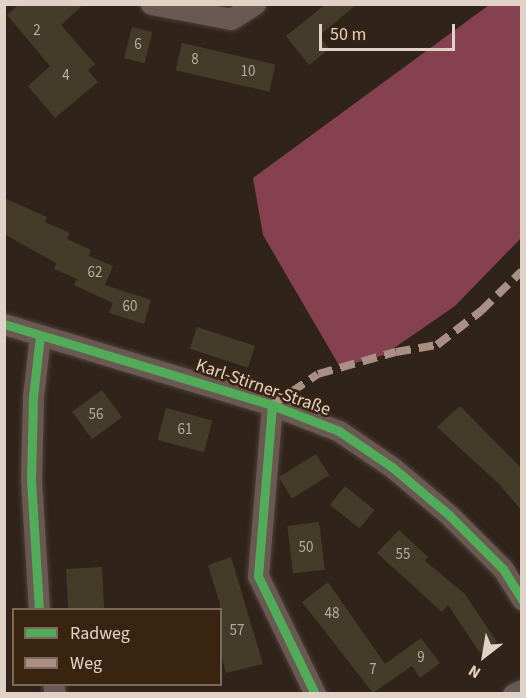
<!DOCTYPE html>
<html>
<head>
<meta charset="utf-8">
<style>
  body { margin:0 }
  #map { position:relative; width:526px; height:698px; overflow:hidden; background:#30241a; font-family:"Source Sans 3",sans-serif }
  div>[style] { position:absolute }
  .forest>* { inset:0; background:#864150 }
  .building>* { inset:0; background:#453b29; transform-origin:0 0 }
  .roads { filter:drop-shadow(0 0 2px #4b4037) drop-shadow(0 0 2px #4b4037) }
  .street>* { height:21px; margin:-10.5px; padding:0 10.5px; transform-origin:10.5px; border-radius:10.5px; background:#6a5853 }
  .quiet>* { height:8px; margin-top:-4px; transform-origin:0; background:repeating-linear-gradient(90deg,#ac8f84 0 15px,transparent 0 23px) }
  .cycleway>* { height:9px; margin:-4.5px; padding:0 4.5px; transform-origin:4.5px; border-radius:4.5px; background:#51ab58 }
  span { translate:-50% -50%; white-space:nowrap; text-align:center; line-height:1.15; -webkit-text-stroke:5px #392311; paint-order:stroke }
  .number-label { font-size:15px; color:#baaca0 }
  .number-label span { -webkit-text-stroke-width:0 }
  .street-label { font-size:18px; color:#e1d2c7 }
  .frame { position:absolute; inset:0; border:6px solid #e1d2c7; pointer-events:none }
  .legend { position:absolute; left:12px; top:608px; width:210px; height:78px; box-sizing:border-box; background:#392311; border:2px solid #7c695a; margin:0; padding:8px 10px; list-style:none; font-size:18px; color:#e1d2c7 }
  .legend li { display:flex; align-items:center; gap:12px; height:30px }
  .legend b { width:30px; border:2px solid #7c695a }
  .north { position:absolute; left:454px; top:626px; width:60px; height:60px; -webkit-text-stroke:4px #392311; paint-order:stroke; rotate:211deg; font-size:16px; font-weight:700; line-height:24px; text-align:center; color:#e1d2c7 }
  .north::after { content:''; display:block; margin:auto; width:21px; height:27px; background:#e1d2c7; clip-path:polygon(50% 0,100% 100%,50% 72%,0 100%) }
  .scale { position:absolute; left:319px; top:24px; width:136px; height:27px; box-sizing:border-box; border:3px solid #e1d2c7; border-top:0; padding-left:8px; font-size:18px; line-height:21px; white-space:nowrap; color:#e1d2c7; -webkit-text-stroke:4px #392311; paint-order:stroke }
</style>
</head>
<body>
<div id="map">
  <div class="forest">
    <div style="clip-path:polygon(489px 5px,521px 5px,521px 238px,455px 306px,384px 355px,340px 367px,263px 235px,253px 178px)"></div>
  </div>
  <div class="building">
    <div style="clip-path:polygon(19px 4px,84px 4px,61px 25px,95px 64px,88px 70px,98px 82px,55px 118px,28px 86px,50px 66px,7px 15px)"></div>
    <div style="clip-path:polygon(326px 4px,357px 4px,319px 36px,329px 49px,309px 65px,286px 36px)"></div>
    <div style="left:132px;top:27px;width:21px;height:32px;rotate:14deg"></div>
    <div style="left:182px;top:43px;width:96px;height:28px;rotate:13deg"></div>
    <div style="clip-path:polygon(4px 198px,47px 217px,45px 222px,70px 233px,67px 239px,91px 250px,89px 256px,113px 266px,105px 285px,151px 300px,144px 324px,109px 313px,113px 303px,74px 285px,77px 279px,54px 269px,56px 263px,4px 234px)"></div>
    <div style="left:197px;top:327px;width:61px;height:23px;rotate:18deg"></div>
    <div style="left:102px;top:390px;width:34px;height:37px;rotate:54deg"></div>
    <div style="clip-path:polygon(460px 406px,522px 469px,522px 511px,499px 484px,437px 427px)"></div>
    <div style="left:166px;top:408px;width:48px;height:33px;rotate:15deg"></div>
    <div style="left:316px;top:454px;width:25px;height:44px;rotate:58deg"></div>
    <div style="left:345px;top:486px;width:38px;height:24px;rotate:39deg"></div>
    <div style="left:319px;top:522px;width:48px;height:32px;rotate:83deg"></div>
    <div style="clip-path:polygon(399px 530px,428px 557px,425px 561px,465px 594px,497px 642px,480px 653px,448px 605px,442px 612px,377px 553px)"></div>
    <div style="clip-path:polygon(231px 557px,263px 664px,226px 673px,220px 651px,220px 604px,208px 565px)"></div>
    <div style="left:102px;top:567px;width:42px;height:36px;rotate:87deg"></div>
    <div style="clip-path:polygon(328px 582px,385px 664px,421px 638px,440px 663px,420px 678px,412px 666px,373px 693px,302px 602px)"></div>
  </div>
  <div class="roads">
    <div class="street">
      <div style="left:151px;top:4px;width:81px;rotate:10.6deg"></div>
      <div style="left:231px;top:19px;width:28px;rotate:-32deg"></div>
      <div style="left:4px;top:324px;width:280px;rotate:16.8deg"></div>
      <div style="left:272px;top:405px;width:72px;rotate:21.2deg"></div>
      <div style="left:339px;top:431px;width:64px;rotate:34.2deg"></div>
      <div style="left:392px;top:467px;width:75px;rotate:40.1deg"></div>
      <div style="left:449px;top:515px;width:76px;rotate:45deg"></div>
      <div style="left:503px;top:569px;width:36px;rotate:58deg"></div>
      <div style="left:272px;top:405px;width:172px;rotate:94.7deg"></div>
      <div style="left:258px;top:576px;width:131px;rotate:64.2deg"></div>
      <div style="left:39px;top:610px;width:130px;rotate:-93.5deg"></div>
      <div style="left:31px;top:480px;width:83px;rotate:-88.6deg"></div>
      <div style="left:33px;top:397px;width:61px;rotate:-83.5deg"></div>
      <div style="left:53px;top:684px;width:10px;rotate:79deg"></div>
      <div style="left:513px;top:694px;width:10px;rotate:-24deg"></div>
    </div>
  </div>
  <div class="quiet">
    <div style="left:272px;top:405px;width:55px;rotate:-34deg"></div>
    <div style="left:318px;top:374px;width:81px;rotate:-15.8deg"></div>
    <div style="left:396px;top:352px;width:42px;rotate:-9.7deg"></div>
    <div style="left:437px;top:345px;width:56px;rotate:-37.7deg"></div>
    <div style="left:481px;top:311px;width:57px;rotate:-44.3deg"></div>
  </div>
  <div class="cycleway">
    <div style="left:4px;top:324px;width:280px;rotate:16.8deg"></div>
    <div style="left:272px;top:405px;width:72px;rotate:21.2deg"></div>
    <div style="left:339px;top:431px;width:64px;rotate:34.2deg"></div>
    <div style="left:392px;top:467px;width:75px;rotate:40.1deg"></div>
    <div style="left:449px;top:515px;width:76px;rotate:45deg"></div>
    <div style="left:503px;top:569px;width:36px;rotate:58deg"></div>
    <div style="left:272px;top:405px;width:172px;rotate:94.7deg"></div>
    <div style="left:258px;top:576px;width:131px;rotate:64.2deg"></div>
    <div style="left:39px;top:610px;width:130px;rotate:-93.5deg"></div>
    <div style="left:31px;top:480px;width:83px;rotate:-88.6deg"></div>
    <div style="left:33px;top:397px;width:61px;rotate:-83.5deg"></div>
  </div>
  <div class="number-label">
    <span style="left:37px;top:31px">2</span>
    <span style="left:138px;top:45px">6</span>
    <span style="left:195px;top:60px">8</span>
    <span style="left:248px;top:72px">10</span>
    <span style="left:66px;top:76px">4</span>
    <span style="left:95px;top:273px">62</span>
    <span style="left:130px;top:307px">60</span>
    <span style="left:96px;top:415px">56</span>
    <span style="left:185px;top:430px">61</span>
    <span style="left:306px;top:548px">50</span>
    <span style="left:403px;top:555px">55</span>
    <span style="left:332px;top:614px">48</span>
    <span style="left:237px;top:631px">57</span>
    <span style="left:421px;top:658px">9</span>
    <span style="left:373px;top:670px">7</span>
  </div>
  <div class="street-label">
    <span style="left:263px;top:388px;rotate:19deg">Karl-Stirner-Straße</span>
  </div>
  <div class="frame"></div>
  <ul class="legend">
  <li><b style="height:8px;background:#51ab58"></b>Radweg</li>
  <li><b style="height:8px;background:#ac8f84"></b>Weg</li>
  </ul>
  <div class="north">N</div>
  <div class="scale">50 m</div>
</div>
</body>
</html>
